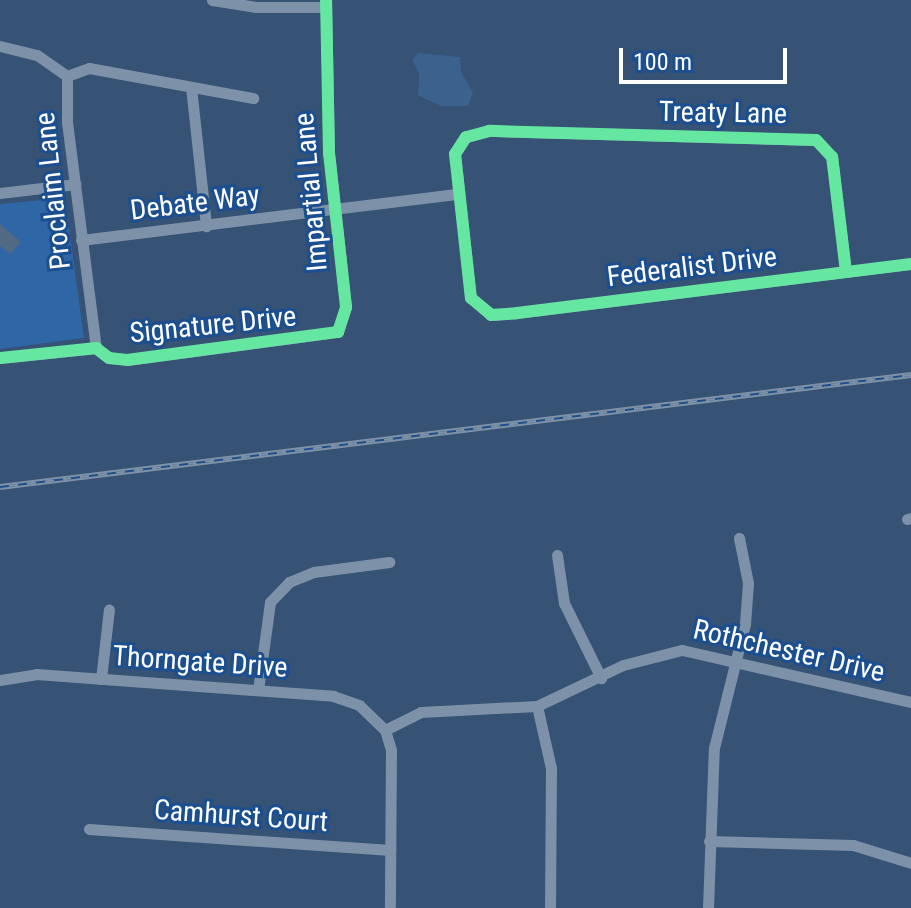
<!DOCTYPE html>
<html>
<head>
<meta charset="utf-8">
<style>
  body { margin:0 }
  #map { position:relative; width:911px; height:908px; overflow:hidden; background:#365274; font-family:"Roboto Condensed",sans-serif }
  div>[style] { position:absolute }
  .green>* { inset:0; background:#2f66a5 }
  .water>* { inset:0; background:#3b618d }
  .building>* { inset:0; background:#526984 }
  .minor>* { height:11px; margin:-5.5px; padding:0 5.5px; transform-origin:5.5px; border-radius:5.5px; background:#7d92a8 }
  .rail>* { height:6px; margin-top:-3px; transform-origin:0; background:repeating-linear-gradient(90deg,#1b4f8f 0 9px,#7e92a7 0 18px); box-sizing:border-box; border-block:2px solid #7e92a7 }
  .cycleway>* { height:12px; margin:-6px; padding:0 6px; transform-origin:6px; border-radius:6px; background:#66e7a1 }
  span { translate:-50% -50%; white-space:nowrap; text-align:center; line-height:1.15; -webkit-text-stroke:6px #1b4f8f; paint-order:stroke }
  .street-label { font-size:28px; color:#fff }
  .scale { position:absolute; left:619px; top:48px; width:168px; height:36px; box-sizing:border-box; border:4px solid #fff; border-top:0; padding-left:10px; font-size:24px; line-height:28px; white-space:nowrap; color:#fff; -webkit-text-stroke:6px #1b4f8f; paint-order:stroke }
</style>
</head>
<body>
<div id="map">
  <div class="green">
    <div style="clip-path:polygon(65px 198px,84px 338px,0 349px,0 204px)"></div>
  </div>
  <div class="water">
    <div style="clip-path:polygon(418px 53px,460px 57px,461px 72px,473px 93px,468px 106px,441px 106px,418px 95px,419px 73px,412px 60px)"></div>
  </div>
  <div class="building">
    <div style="clip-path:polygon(0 224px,21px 242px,10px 254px,0 246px)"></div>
  </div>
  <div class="minor">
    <div style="left:212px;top:0;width:45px;rotate:9deg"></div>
    <div style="left:256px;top:7px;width:70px"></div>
    <div style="left:0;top:46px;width:38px;rotate:14deg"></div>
    <div style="left:37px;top:55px;width:37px;rotate:35deg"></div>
    <div style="left:67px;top:76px;width:46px;rotate:90deg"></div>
    <div style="left:67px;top:122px;width:228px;rotate:82.7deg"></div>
    <div style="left:67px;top:76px;width:23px;rotate:-20deg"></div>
    <div style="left:89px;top:68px;width:167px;rotate:10.4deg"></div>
    <div style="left:191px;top:87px;width:140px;rotate:83.8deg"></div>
    <div style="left:0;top:193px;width:76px;rotate:-6.8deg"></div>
    <div style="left:81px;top:240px;width:380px;rotate:-7deg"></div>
    <div style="left:846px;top:272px;width:116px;rotate:-96.9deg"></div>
    <div style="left:832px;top:157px;width:23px;rotate:-133deg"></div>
    <div style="left:816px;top:140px;width:327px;rotate:-178.4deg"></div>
    <div style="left:489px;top:131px;width:24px;rotate:165deg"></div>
    <div style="left:466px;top:137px;width:20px;rotate:123deg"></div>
    <div style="left:455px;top:154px;width:145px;rotate:83.7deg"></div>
    <div style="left:471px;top:298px;width:26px;rotate:40deg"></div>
    <div style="left:491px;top:315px;width:26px;rotate:-4deg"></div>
    <div style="left:517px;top:313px;width:397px;rotate:-7.1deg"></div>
    <div style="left:0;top:358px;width:97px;rotate:-5.9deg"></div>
    <div style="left:96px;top:348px;width:16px;rotate:38deg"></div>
    <div style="left:109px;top:358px;width:18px;rotate:6deg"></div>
    <div style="left:127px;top:360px;width:213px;rotate:-7.6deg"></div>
    <div style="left:338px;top:332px;width:26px;rotate:-72deg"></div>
    <div style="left:346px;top:307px;width:154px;rotate:-96.3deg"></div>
    <div style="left:329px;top:154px;width:154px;rotate:-91.1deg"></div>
    <div style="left:907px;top:519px;width:4px;rotate:-14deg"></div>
    <div style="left:557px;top:555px;width:49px;rotate:81.7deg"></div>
    <div style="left:564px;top:603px;width:84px;rotate:63.7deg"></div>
    <div style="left:101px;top:679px;width:70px;rotate:-83.5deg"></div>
    <div style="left:0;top:680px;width:36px;rotate:-9deg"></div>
    <div style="left:36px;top:674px;width:298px;rotate:4.2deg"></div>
    <div style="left:333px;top:696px;width:28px;rotate:19deg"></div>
    <div style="left:359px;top:705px;width:36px;rotate:44deg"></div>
    <div style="left:385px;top:730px;width:21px;rotate:73deg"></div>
    <div style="left:391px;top:750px;width:158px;rotate:90.4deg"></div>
    <div style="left:258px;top:690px;width:89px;rotate:-82.2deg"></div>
    <div style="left:270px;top:602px;width:28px;rotate:-46deg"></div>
    <div style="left:289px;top:582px;width:27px;rotate:-22deg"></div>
    <div style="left:314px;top:572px;width:76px;rotate:-7.6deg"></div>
    <div style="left:537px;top:706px;width:64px;rotate:77.3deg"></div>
    <div style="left:551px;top:768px;width:140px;rotate:90.4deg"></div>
    <div style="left:385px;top:730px;width:40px;rotate:-26.6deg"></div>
    <div style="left:421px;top:712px;width:116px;rotate:-3deg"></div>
    <div style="left:537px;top:706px;width:95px;rotate:-25.5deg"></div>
    <div style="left:623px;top:665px;width:61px;rotate:-14.3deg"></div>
    <div style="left:682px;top:650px;width:235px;rotate:12.8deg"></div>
    <div style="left:89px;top:829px;width:302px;rotate:4deg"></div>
    <div style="left:709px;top:841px;width:144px;rotate:1.6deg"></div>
    <div style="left:853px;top:845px;width:61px;rotate:17.2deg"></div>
    <div style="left:708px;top:908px;width:160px;rotate:-87.9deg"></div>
    <div style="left:714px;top:748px;width:128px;rotate:-76deg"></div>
    <div style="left:745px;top:624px;width:41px;rotate:-85.8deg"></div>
    <div style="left:748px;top:583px;width:46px;rotate:-101.3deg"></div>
  </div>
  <div class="rail">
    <div style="left:0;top:487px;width:918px;rotate:-7.01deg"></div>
  </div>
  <div class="cycleway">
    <div style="left:846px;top:272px;width:116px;rotate:-96.9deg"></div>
    <div style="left:832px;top:157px;width:23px;rotate:-133deg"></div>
    <div style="left:816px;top:140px;width:327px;rotate:-178.4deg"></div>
    <div style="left:489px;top:131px;width:24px;rotate:165deg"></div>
    <div style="left:466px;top:137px;width:20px;rotate:123deg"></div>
    <div style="left:455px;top:154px;width:145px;rotate:83.7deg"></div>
    <div style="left:471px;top:298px;width:26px;rotate:40deg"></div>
    <div style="left:491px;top:315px;width:26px;rotate:-4deg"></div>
    <div style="left:517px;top:313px;width:397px;rotate:-7.1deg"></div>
    <div style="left:0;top:358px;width:97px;rotate:-5.9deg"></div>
    <div style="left:96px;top:348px;width:16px;rotate:38deg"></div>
    <div style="left:109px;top:358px;width:18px;rotate:6deg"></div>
    <div style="left:127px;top:360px;width:213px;rotate:-7.6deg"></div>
    <div style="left:338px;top:332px;width:26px;rotate:-72deg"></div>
    <div style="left:346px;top:307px;width:154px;rotate:-96.3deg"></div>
    <div style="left:329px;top:154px;width:154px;rotate:-91.1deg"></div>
  </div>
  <div class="street-label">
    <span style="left:723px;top:113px;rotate:1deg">Treaty Lane</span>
    <span style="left:53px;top:191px;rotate:-96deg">Proclaim Lane</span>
    <span style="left:311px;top:192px;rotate:-95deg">Impartial Lane</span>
    <span style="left:195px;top:203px;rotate:-7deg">Debate Way</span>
    <span style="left:692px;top:267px;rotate:-7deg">Federalist Drive</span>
    <span style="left:213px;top:325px;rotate:-6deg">Signature Drive</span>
    <span style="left:789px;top:651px;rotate:13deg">Rothchester Drive</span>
    <span style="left:200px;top:662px;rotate:4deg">Thorngate Drive</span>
    <span style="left:241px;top:816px;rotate:4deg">Camhurst Court</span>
  </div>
  <div class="scale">100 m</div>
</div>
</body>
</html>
